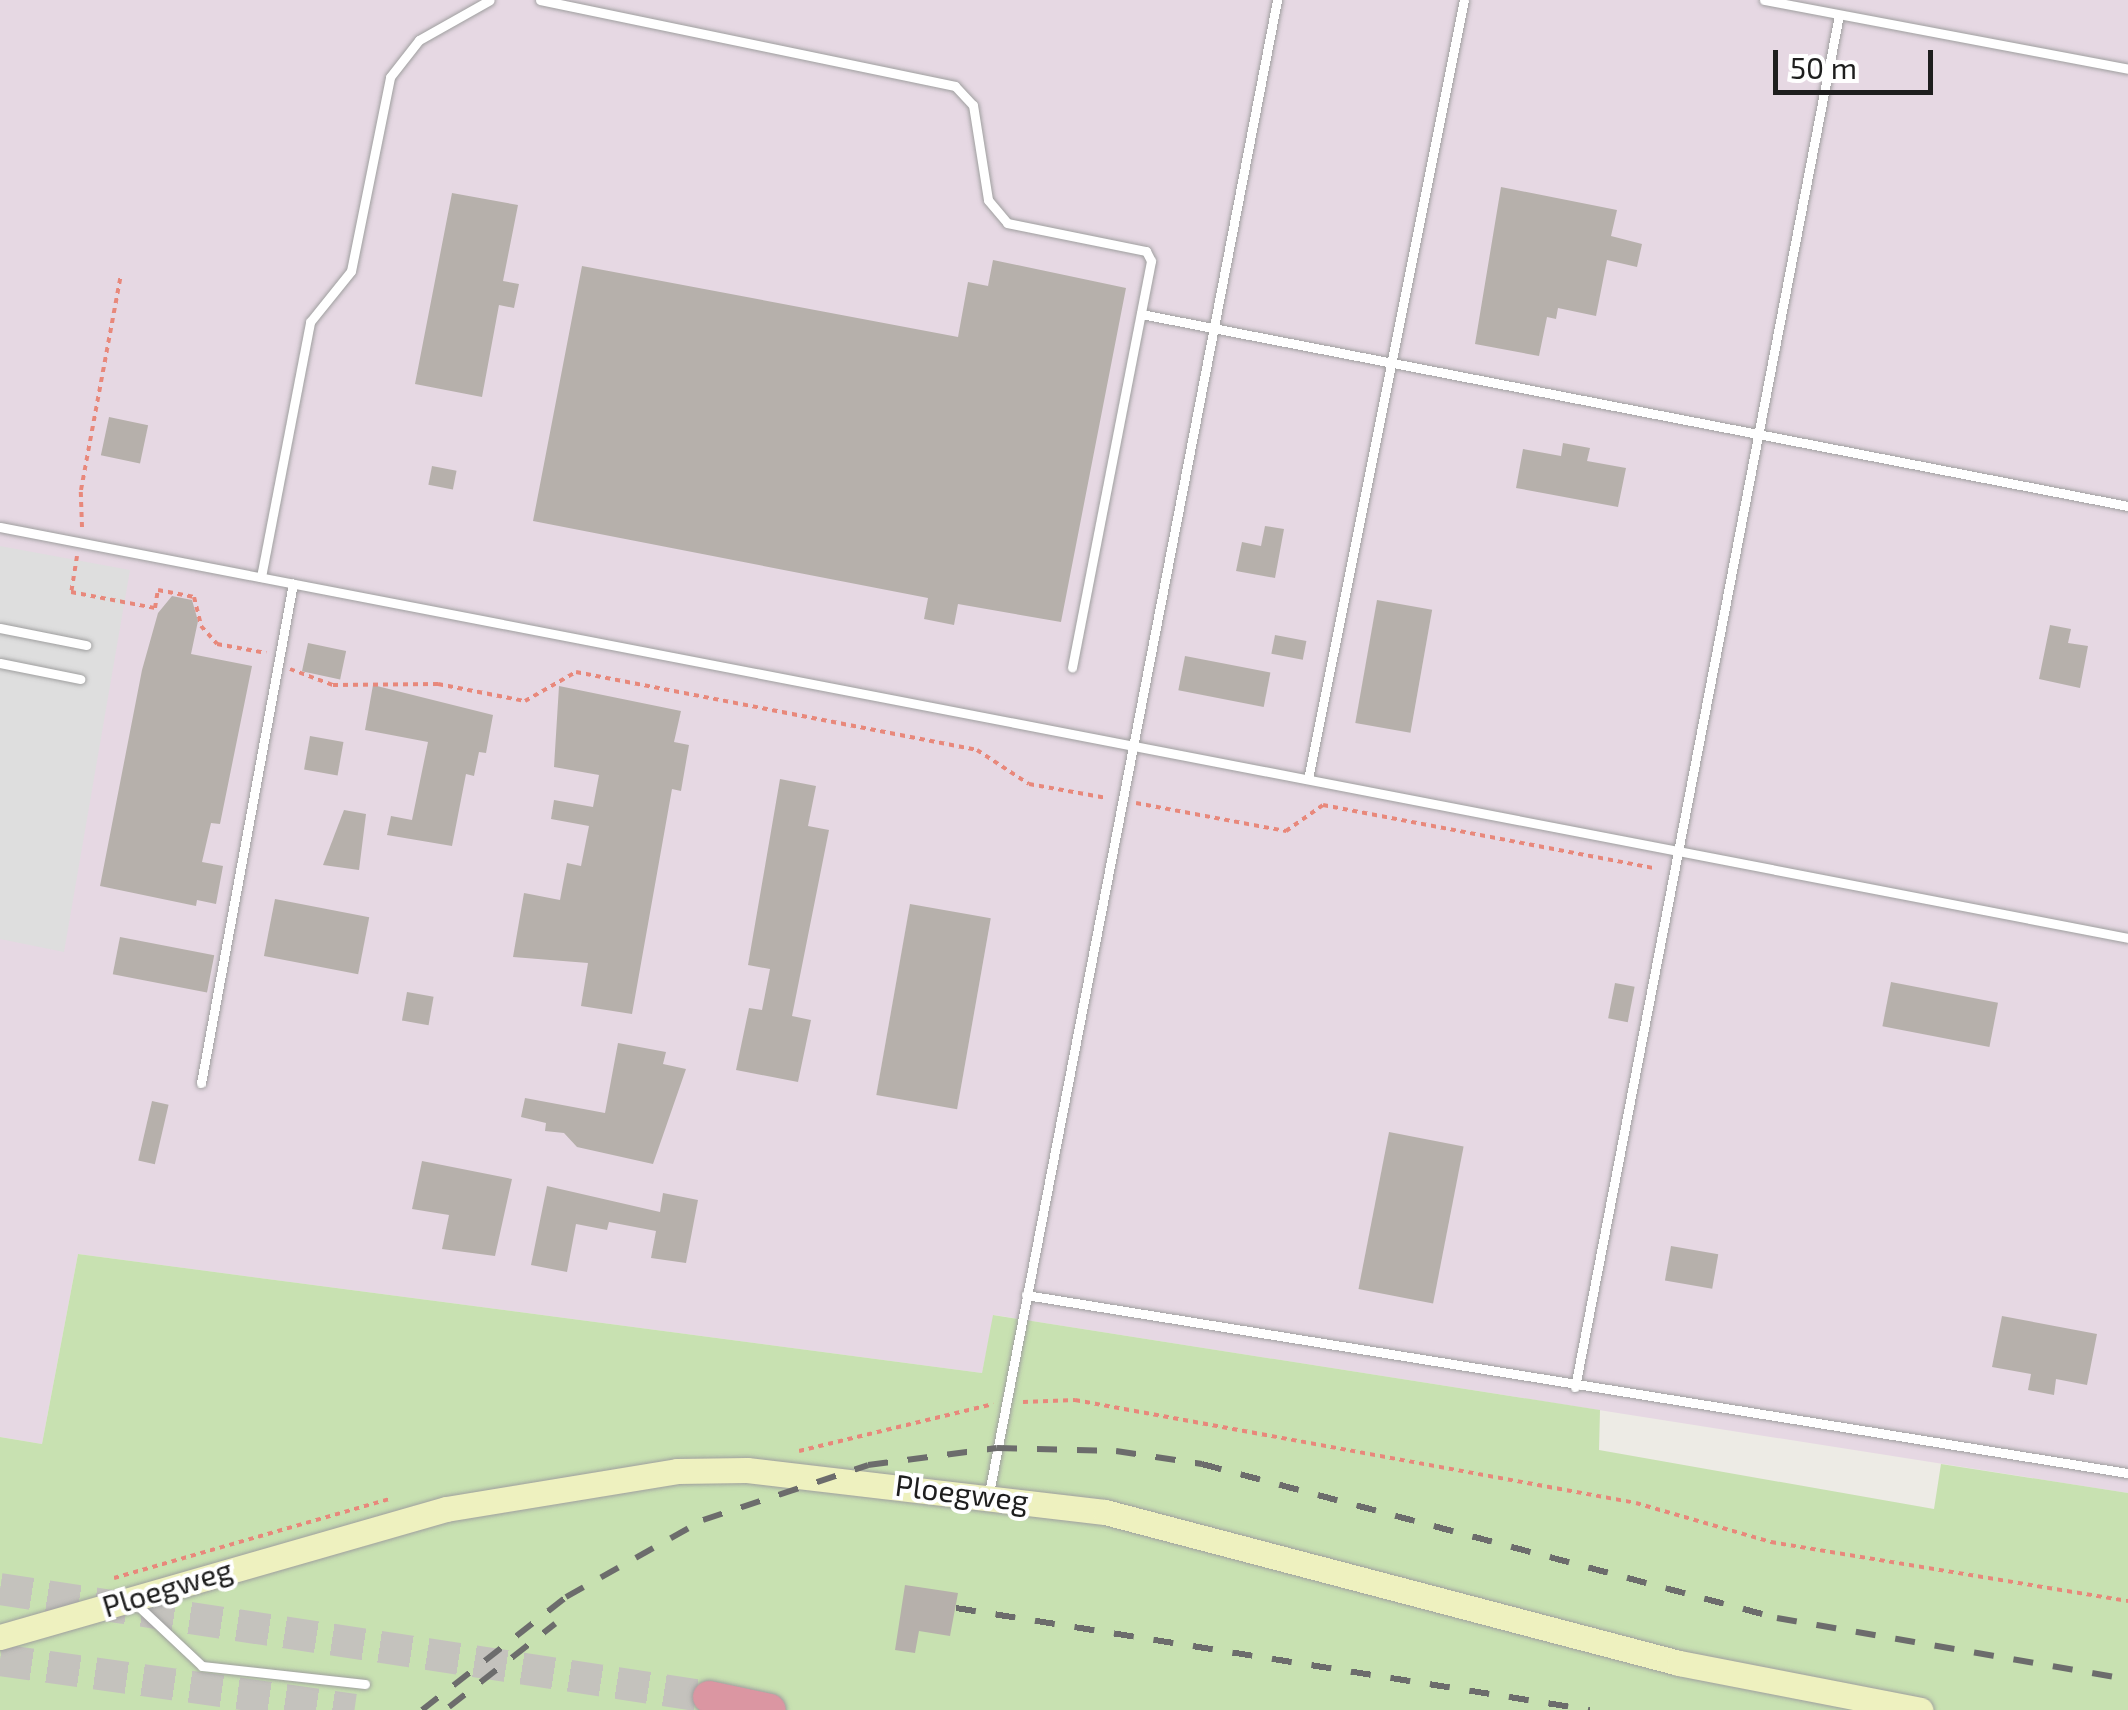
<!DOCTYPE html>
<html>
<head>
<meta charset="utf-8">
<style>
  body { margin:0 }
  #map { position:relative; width:2128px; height:1710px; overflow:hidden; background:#edebe5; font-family:"Exo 2",sans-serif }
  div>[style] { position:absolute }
  .industrial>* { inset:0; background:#e6d8e3 }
  .grass>* { inset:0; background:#c8e1b1 }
  .parking>* { inset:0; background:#dedede }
  .building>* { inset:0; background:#b6b0ab; transform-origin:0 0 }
  .highway-tunnel>* { height:32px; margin-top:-16px; transform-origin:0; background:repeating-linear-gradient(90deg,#c4c2bd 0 32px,transparent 0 48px) }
  .path>* { height:4px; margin-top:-2px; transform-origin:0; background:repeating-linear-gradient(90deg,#e8887b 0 5px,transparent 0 10px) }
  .roads { filter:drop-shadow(0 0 2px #9f9f9f) drop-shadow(0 0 2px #9f9f9f) }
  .lane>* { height:9px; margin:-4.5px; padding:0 4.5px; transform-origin:4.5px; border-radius:4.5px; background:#fff }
  .secondary>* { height:25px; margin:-12.5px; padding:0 12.5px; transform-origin:12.5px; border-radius:12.5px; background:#eef1bf }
  .highway>* { height:32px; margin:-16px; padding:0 16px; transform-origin:16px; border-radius:16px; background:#db96a2 }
  .rail>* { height:6px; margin-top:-3px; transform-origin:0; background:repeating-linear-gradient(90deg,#6c6c6c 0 20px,transparent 0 40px) }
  span { translate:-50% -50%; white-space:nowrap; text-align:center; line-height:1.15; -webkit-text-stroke:8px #fff; paint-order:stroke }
  .street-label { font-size:30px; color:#1e1e1e }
  .scale { position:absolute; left:1773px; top:50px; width:160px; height:45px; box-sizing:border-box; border:5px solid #1e1e1e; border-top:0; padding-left:12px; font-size:30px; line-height:35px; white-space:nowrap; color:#1e1e1e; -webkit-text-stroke:8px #fff; paint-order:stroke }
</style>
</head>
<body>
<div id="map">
  <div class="industrial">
    <div style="clip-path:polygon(0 0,2128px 0,2128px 1493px,994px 1315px,982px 1373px,78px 1254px,42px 1444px,0 1437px)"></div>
  </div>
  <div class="grass">
    <div style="clip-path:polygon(78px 1254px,982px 1373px,993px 1315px,1600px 1410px,1599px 1450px,1934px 1509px,1941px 1464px,2128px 1493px,2128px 1710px,0 1710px,0 1437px,42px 1444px)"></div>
  </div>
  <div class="parking">
    <div style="clip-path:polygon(0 546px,130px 570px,64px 952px,0 939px)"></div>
  </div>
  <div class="building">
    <div style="clip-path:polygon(1501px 187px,1617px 210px,1611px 236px,1642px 244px,1637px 267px,1607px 260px,1596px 316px,1558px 308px,1556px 319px,1547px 317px,1539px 356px,1475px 344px)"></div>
    <div style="clip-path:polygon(452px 193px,518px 205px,503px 281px,519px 284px,514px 308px,499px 305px,482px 397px,415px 384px)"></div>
    <div style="clip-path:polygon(993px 260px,1126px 288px,1061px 622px,958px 604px,954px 625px,924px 619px,928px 598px,533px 521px,582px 266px,958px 337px,968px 282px,988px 286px)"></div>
    <div style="left:109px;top:417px;width:40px;height:39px;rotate:12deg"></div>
    <div style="clip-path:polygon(1563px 443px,1590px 448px,1587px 461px,1626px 468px,1618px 507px,1516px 488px,1523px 449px,1561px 456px)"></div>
    <div style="left:432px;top:466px;width:25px;height:19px;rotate:11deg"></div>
    <div style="clip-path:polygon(1265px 526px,1284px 529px,1275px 578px,1236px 571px,1242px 542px,1261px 546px)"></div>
    <div style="clip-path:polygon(172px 596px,192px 600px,198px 621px,191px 654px,252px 666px,220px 824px,211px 823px,202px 862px,223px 866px,216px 904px,197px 900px,196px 906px,100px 886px,142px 670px,158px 613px)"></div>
    <div style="left:1377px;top:600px;width:56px;height:125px;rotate:10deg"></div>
    <div style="clip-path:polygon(2050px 625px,2071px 629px,2068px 643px,2088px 646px,2080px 688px,2039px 679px)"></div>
    <div style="left:1275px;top:635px;width:32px;height:19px;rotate:11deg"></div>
    <div style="left:308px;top:643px;width:39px;height:29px;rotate:12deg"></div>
    <div style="left:1185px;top:656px;width:87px;height:35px;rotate:11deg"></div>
    <div style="clip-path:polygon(373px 685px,493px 715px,486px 753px,479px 752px,474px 776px,466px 774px,452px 846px,387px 835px,391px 816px,412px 820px,428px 742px,365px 730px)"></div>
    <div style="clip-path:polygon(559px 686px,681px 711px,674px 742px,689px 745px,681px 791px,672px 789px,632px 1014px,581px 1006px,588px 963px,513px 957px,524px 893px,560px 900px,567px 863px,581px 866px,589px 826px,551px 819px,554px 800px,593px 807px,599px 775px,554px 767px)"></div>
    <div style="left:310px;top:736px;width:34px;height:34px;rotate:10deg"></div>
    <div style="clip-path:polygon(780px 779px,816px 786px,808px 826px,829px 830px,792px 1016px,811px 1020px,798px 1082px,736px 1070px,749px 1008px,762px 1010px,770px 969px,748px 965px)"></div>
    <div style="clip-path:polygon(344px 810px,366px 814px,359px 870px,323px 865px)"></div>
    <div style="left:275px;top:899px;width:96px;height:58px;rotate:11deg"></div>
    <div style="left:910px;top:904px;width:82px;height:194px;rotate:10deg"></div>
    <div style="left:120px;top:937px;width:96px;height:38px;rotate:11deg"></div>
    <div style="left:1891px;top:982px;width:109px;height:45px;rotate:11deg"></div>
    <div style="left:1615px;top:983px;width:20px;height:36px;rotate:11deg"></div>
    <div style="left:407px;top:992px;width:27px;height:29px;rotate:10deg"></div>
    <div style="clip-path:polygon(618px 1043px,666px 1052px,663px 1064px,686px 1069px,653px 1164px,577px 1147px,564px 1133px,545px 1131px,546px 1123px,521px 1117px,525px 1098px,605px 1113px)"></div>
    <div style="left:152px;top:1101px;width:17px;height:61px;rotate:13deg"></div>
    <div style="left:1389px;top:1132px;width:76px;height:160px;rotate:11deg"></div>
    <div style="clip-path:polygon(422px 1161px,512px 1179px,495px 1256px,442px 1249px,449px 1215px,412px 1209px)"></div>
    <div style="clip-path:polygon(547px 1186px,660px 1212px,663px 1193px,698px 1200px,686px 1263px,651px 1258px,656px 1231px,609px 1222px,607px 1230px,576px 1224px,567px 1272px,531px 1265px)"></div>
    <div style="left:1671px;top:1246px;width:48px;height:35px;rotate:10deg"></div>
    <div style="clip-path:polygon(2002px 1316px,2097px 1334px,2087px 1385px,2056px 1379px,2054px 1395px,2028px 1390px,2031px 1374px,1992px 1367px)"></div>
    <div style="clip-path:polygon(905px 1585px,958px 1593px,950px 1636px,919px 1631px,915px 1653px,895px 1650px)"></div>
  </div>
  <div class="highway-tunnel">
    <div style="left:0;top:1589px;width:717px;rotate:8.66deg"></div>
    <div style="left:0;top:1660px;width:358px;rotate:8deg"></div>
  </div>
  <div class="path">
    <div style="left:82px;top:527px;width:37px;rotate:-92deg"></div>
    <div style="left:81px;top:490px;width:219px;rotate:-79.5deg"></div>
    <div style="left:77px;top:556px;width:36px;rotate:99deg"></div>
    <div style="left:71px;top:592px;width:86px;rotate:10.8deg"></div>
    <div style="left:155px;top:608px;width:18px;rotate:-81deg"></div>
    <div style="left:158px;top:590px;width:37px;rotate:11deg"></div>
    <div style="left:194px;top:597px;width:30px;rotate:76deg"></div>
    <div style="left:201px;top:626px;width:24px;rotate:48deg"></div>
    <div style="left:217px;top:644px;width:50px;rotate:10.4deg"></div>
    <div style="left:290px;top:669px;width:46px;rotate:20.4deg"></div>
    <div style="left:333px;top:685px;width:105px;rotate:-0.5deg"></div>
    <div style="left:438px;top:684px;width:89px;rotate:11.1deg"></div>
    <div style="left:525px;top:701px;width:59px;rotate:-29.6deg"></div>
    <div style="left:576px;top:672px;width:409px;rotate:11deg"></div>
    <div style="left:977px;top:750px;width:62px;rotate:33.2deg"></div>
    <div style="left:1029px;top:784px;width:79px;rotate:10.2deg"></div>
    <div style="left:1136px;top:803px;width:153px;rotate:10.6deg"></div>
    <div style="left:1286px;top:831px;width:45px;rotate:-35.1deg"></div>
    <div style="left:1323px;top:805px;width:337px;rotate:10.8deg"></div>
    <div style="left:1023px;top:1402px;width:52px;rotate:-2.2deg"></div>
    <div style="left:1075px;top:1400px;width:570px;rotate:10.4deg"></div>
    <div style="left:1636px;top:1503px;width:141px;rotate:16.1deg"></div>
    <div style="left:1771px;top:1542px;width:362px;rotate:9.4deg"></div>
    <div style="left:799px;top:1451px;width:200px;rotate:-13.6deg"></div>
    <div style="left:114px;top:1578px;width:286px;rotate:-16deg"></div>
  </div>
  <div class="roads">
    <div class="lane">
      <div style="left:540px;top:0;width:424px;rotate:11.7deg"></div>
      <div style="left:955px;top:86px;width:26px;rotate:47deg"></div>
      <div style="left:973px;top:105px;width:96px;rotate:81deg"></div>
      <div style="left:988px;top:200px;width:30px;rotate:50deg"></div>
      <div style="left:1007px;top:223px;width:142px;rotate:11.4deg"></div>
      <div style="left:1146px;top:251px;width:11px;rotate:63deg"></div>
      <div style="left:1151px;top:261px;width:414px;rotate:101deg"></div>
      <div style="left:1764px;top:0;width:370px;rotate:10.7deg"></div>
      <div style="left:1141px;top:314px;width:1006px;rotate:11.01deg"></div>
      <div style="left:0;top:527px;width:2167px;rotate:10.93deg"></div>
      <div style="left:261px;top:577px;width:260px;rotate:-79.1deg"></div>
      <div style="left:310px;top:322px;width:65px;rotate:-51.2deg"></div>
      <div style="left:351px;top:271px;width:198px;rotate:-78.6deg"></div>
      <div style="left:390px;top:77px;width:47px;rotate:-51.9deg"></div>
      <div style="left:419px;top:40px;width:81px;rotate:-29.4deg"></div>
      <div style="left:0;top:628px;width:88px;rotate:11.2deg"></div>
      <div style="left:0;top:663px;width:82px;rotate:11.3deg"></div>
      <div style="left:1308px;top:779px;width:794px;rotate:-78.68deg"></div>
      <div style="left:201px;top:1083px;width:508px;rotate:-79.57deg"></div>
      <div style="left:1026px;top:1295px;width:1116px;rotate:9.18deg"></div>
      <div style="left:1575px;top:1387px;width:1397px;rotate:-79.11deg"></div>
      <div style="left:989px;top:1493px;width:1521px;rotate:-79.08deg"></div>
      <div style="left:135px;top:1603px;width:92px;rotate:43.2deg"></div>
      <div style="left:202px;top:1666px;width:164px;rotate:6.3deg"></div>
    </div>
    <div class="secondary">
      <div style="left:0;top:1637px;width:464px;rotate:-16deg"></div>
      <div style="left:446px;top:1509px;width:234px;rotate:-9.3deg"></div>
      <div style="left:677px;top:1471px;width:70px;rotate:-0.8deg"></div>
      <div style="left:747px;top:1470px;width:360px;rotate:6.7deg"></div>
      <div style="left:1105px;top:1512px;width:594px;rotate:14.74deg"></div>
      <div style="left:1679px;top:1663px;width:246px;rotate:11deg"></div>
    </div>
    <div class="highway">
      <div style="left:709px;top:1697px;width:62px;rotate:12deg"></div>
    </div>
  </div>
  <div class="rail">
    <div style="left:956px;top:1608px;width:642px;rotate:9.14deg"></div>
    <div style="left:449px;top:1707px;width:135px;rotate:-38.1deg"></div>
    <div style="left:422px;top:1710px;width:183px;rotate:-38.1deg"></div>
    <div style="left:566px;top:1597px;width:157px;rotate:-29.3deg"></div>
    <div style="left:703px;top:1520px;width:174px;rotate:-18.4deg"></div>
    <div style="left:868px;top:1465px;width:130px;rotate:-7.5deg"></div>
    <div style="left:997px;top:1448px;width:119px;rotate:1.4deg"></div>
    <div style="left:1116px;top:1451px;width:87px;rotate:8.6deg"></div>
    <div style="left:1202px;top:1464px;width:595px;rotate:14.99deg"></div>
    <div style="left:1777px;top:1618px;width:356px;rotate:9.9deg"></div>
  </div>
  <div class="street-label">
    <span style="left:962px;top:1492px;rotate:7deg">Ploegweg</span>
    <span style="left:167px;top:1587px;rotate:-17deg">Ploegweg</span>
  </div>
  <div class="scale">50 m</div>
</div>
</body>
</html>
